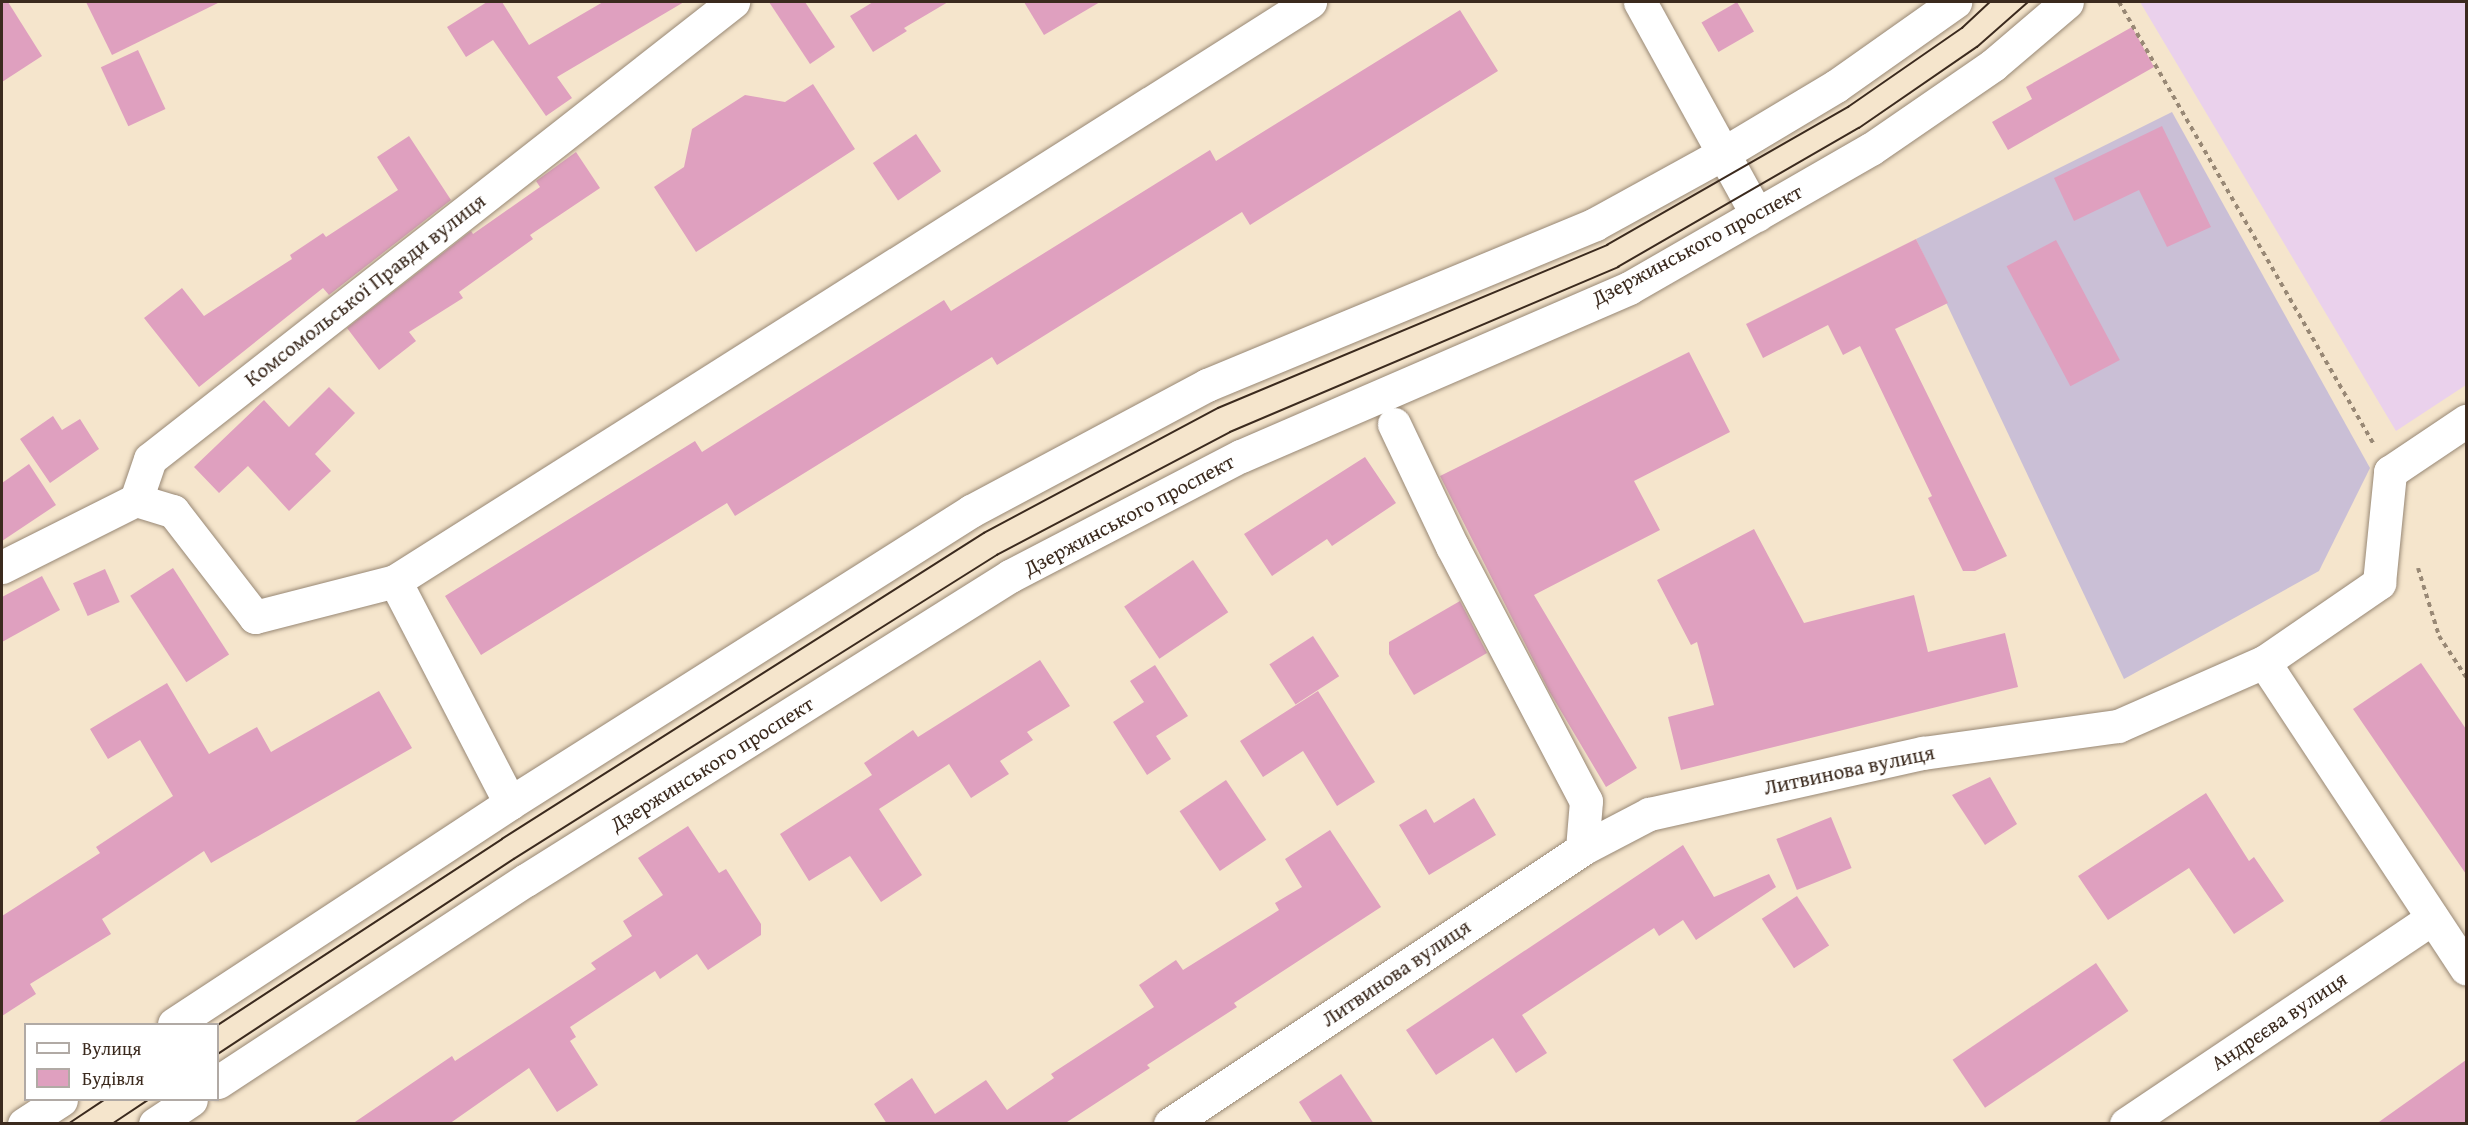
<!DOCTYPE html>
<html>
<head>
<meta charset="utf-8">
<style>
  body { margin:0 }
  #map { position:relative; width:2468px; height:1125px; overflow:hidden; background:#f5e5cc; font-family:"Gentium Book Plus",serif }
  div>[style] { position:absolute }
  .built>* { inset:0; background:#ead1ec }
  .industrial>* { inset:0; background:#cabfd6 }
  .building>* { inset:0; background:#dfa0bf; transform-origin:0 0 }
  .path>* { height:4px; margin-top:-2px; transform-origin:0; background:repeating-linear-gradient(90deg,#988875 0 4.5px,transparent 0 9px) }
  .roads { filter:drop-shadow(0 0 2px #988875) drop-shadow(0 0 2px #988875) }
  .minor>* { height:33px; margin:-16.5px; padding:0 16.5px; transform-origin:16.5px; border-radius:16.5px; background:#fff }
  .tram>* { height:1.5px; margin:-0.75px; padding:0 0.75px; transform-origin:0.75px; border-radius:0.75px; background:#3b2a1e }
  span { translate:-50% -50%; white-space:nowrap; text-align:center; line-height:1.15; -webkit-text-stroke:4.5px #fff; paint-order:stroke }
  .street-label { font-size:21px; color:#3b2a1e }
  .frame { position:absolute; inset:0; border:3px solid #3b2a1e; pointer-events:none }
  .legend { position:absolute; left:24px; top:1023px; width:195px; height:78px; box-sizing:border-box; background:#fff; border:2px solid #b1aaa5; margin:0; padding:8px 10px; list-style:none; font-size:18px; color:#3b2a1e }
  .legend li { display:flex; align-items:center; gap:12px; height:30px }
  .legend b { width:30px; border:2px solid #b1aaa5 }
</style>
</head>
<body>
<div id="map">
  <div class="built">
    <div style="clip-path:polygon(2140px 2px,2466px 2px,2466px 385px,2396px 431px)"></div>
  </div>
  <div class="industrial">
    <div style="clip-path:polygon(2172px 112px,2370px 468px,2319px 571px,2124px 679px,1916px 239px)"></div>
  </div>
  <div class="building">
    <div style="clip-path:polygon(2px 2px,8px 2px,42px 56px,2px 82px)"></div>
    <div style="clip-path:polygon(86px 2px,220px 2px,112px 55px)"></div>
    <div style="clip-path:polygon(487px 2px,502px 2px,529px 45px,603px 2px,684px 2px,557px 77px,572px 98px,546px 116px,493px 40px,466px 57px,447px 27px)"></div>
    <div style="clip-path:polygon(769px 2px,805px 2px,835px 47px,810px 64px)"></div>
    <div style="clip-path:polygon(873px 2px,948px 2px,904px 28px,907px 31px,873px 52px,850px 16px)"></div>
    <div style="clip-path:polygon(1024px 2px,1100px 2px,1044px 35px)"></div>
    <div style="left:1737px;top:2px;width:34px;height:41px;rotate:60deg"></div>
    <div style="clip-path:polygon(1460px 10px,1498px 71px,1250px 225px,1242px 212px,997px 365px,992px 357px,735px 516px,727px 503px,481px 655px,445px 596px,695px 441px,702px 452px,944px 300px,951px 311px,1210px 150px,1216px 161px)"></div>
    <div style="clip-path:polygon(2132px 27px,2154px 67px,2008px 150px,1992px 122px,2032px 99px,2026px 87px)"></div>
    <div style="left:138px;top:50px;width:65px;height:41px;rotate:65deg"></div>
    <div style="clip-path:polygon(813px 84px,855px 149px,696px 252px,654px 187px,684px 167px,692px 129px,745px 95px,785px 102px)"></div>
    <div style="clip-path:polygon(2162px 126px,2211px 227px,2167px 247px,2139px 190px,2074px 221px,2054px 178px)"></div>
    <div style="left:916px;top:134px;width:45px;height:52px;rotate:56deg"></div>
    <div style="clip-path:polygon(409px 136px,451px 200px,329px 295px,323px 288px,199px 387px,144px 318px,182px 288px,204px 316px,292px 259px,290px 255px,323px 233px,326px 237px,398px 190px,377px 157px)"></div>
    <div style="clip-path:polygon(576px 152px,600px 188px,530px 235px,533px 239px,459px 292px,463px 298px,409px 332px,416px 341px,379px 370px,347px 328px,471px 231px,473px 234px,540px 187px,536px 181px)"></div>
    <div style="clip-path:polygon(1916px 239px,1948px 303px,1895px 329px,2007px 556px,1975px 571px,1963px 571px,1928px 498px,1932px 496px,1860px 346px,1843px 355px,1828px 325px,1763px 358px,1746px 324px)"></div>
    <div style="left:2056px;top:240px;width:136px;height:56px;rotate:62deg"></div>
    <div style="clip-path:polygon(1689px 352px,1730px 432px,1634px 481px,1660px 530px,1534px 595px,1637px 768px,1606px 787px,1549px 691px,1440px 476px)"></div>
    <div style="clip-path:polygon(329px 387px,355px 413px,315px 454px,331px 471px,289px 511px,248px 466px,219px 493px,194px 467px,264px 400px,289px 427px)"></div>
    <div style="clip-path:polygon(53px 416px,62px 430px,80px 419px,99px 449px,50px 483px,20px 439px)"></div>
    <div style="clip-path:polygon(1365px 457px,1396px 503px,1332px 546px,1327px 539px,1272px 576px,1244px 534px)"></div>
    <div style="clip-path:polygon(29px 464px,56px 505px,2px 541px,2px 483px)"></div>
    <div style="clip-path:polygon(1754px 529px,1804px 623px,1914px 595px,1928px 652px,2005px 633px,2018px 687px,1681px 770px,1668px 717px,1714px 705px,1697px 642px,1691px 645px,1657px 580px)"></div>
    <div style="left:1193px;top:560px;width:63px;height:83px;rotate:56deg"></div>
    <div style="left:173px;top:568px;width:103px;height:51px;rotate:57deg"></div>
    <div style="left:105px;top:569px;width:36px;height:35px;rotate:66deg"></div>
    <div style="clip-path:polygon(42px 576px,60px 610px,2px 642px,2px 597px)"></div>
    <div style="clip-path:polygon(1460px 601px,1487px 653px,1414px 695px,1389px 654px,1389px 642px)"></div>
    <div style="left:1313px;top:636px;width:48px;height:52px;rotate:57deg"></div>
    <div style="clip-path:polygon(1040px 660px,1070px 706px,1027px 732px,1033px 740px,1000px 761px,1009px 774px,971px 798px,949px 764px,879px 809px,922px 875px,881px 902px,850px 856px,809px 881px,780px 834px,872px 775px,864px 763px,913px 730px,918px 737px)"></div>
    <div style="clip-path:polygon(2421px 663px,2466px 729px,2466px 874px,2353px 709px)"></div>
    <div style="clip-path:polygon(1155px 665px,1188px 716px,1156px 736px,1171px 759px,1147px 775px,1113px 722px,1144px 702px,1130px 681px)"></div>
    <div style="clip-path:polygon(167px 683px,209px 754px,257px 727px,271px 752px,379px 691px,412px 748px,211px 863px,204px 851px,102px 919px,111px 934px,30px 984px,36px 994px,2px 1016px,2px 916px,100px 853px,96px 847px,173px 796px,140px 740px,108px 759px,90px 729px)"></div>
    <div style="clip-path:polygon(1318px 691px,1375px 782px,1337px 806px,1303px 751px,1263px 777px,1240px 741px)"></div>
    <div style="clip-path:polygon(1990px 777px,2017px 824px,1985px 845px,1952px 795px)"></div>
    <div style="left:1226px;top:780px;width:72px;height:56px;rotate:56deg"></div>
    <div style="clip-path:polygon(2206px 793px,2249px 861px,2254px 857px,2284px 901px,2234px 934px,2189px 868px,2108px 920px,2078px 876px)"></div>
    <div style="clip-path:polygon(1474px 798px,1496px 835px,1429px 875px,1399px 825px,1426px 809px,1434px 823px)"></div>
    <div style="left:1831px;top:817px;width:55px;height:59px;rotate:68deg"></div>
    <div style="clip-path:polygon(688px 826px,719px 873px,726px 869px,761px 924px,761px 935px,708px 970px,697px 954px,660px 979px,655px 971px,570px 1027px,576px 1037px,570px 1041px,598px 1085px,557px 1112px,529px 1068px,449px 1124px,352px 1124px,452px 1056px,455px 1061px,596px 969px,591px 963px,632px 936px,623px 921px,663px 895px,638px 858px)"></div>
    <div style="clip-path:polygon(1330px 830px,1381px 907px,1234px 1003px,1237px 1007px,1147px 1065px,1150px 1068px,1064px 1124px,887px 1124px,874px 1104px,912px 1078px,935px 1114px,986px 1080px,1007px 1110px,1054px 1078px,1051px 1074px,1154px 1007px,1139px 985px,1176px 960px,1183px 970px,1279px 910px,1275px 903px,1302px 887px,1285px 859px)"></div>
    <div style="clip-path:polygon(1683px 845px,1714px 897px,1769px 874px,1776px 887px,1696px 940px,1683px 920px,1659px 936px,1654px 928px,1522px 1015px,1547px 1053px,1516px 1073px,1493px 1038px,1436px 1075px,1406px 1030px)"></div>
    <div style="left:1797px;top:896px;width:59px;height:42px;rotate:57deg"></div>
    <div style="left:2096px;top:963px;width:58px;height:173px;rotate:56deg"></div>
    <div style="clip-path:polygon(2466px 1060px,2466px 1124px,2376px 1124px)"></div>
    <div style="clip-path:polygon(1341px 1074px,1374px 1124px,1313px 1124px,1299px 1102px)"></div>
  </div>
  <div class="path">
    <div style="left:2119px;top:2px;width:509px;rotate:60.06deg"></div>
    <div style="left:2418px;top:568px;width:71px;rotate:72.8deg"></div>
    <div style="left:2439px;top:636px;width:49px;rotate:56.6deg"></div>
  </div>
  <div class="roads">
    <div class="minor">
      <div style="left:1640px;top:2px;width:243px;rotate:61.2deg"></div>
      <div style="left:1394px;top:424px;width:135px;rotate:64.6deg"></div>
      <div style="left:1452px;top:546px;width:288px;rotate:62.3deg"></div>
      <div style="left:1586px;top:801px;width:48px;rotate:94.8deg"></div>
      <div style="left:136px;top:500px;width:39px;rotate:17deg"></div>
      <div style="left:173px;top:511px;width:134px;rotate:52.3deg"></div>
      <div style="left:255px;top:617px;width:145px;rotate:-14.4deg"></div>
      <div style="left:395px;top:581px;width:250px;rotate:62.6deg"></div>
      <div style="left:2px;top:567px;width:150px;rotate:-26.6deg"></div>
      <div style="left:136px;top:500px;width:43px;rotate:-71.1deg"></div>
      <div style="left:150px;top:459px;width:741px;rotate:-38.09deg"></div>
      <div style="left:395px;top:581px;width:1083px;rotate:-32.33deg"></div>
      <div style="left:2264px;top:662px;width:367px;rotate:56.6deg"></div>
      <div style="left:174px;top:1024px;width:402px;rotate:-33.3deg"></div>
      <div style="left:510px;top:803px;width:546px;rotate:-32.35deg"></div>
      <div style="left:971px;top:511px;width:268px;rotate:-28.1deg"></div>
      <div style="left:1207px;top:385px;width:420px;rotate:-22.5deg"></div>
      <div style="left:1595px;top:224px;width:147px;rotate:-28.8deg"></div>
      <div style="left:1724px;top:153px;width:131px;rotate:-30.9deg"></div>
      <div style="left:1836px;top:86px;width:146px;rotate:-35.2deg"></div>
      <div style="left:218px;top:1082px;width:368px;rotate:-33.3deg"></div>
      <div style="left:526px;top:880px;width:572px;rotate:-32.13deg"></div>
      <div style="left:1010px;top:576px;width:260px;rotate:-27.5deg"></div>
      <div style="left:1241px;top:456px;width:423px;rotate:-23.4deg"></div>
      <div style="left:1629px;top:288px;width:279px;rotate:-29.9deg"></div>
      <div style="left:1871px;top:149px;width:148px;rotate:-34.5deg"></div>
      <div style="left:1993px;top:65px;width:97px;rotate:-40.4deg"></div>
      <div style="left:24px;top:1124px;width:44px;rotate:-33deg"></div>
      <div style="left:155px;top:1124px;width:43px;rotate:-33.7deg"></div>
      <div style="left:1170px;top:1124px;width:495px;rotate:-33.7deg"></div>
      <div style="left:1582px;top:849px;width:76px;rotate:-27.6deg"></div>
      <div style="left:1649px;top:814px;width:281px;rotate:-12.6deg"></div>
      <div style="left:1923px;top:753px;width:197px;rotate:-7.9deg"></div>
      <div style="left:2118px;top:726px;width:159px;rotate:-23.7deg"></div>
      <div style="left:2264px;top:662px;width:140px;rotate:-34.5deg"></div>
      <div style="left:2379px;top:583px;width:112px;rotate:-84.3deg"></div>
      <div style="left:2390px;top:472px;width:92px;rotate:-33.9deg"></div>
      <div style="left:2126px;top:1124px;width:369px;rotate:-33.9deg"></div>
    </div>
  </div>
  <div class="tram">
    <div style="left:218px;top:1025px;width:339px;rotate:-33.2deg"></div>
    <div style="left:502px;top:839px;width:571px;rotate:-32.41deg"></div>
    <div style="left:984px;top:533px;width:265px;rotate:-28.1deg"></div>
    <div style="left:1218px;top:408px;width:422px;rotate:-22.7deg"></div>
    <div style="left:1607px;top:245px;width:278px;rotate:-29.8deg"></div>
    <div style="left:1848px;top:107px;width:139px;rotate:-34.7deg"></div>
    <div style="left:1962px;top:28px;width:38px;rotate:-43deg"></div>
    <div style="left:218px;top:1054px;width:354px;rotate:-33.4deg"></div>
    <div style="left:514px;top:859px;width:571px;rotate:-32.19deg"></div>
    <div style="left:997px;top:555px;width:263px;rotate:-27.8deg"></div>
    <div style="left:1230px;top:432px;width:422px;rotate:-23deg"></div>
    <div style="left:1618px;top:267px;width:278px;rotate:-30deg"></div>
    <div style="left:1859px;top:128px;width:143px;rotate:-34.5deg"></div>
    <div style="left:1977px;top:47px;width:68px;rotate:-41.4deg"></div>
    <div style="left:68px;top:1124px;width:43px;rotate:-33.7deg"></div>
    <div style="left:112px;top:1124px;width:43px;rotate:-33.7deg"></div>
  </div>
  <div class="street-label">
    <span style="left:1697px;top:245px;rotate:-28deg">Дзержинського проспект</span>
    <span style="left:365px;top:290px;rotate:-38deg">Комсомольської Правди вулиця</span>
    <span style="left:1129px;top:515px;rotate:-28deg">Дзержинського проспект</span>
    <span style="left:712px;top:764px;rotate:-32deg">Дзержинського проспект</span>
    <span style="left:1849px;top:770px;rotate:-12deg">Литвинова вулиця</span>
    <span style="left:1396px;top:973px;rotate:-34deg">Литвинова вулиця</span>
    <span style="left:2279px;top:1021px;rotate:-34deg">Андрєєва вулиця</span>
  </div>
  <div class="frame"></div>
  <ul class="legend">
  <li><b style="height:8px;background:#fff"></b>Вулиця</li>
  <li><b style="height:16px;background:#dfa0bf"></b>Будівля</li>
  </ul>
</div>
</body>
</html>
